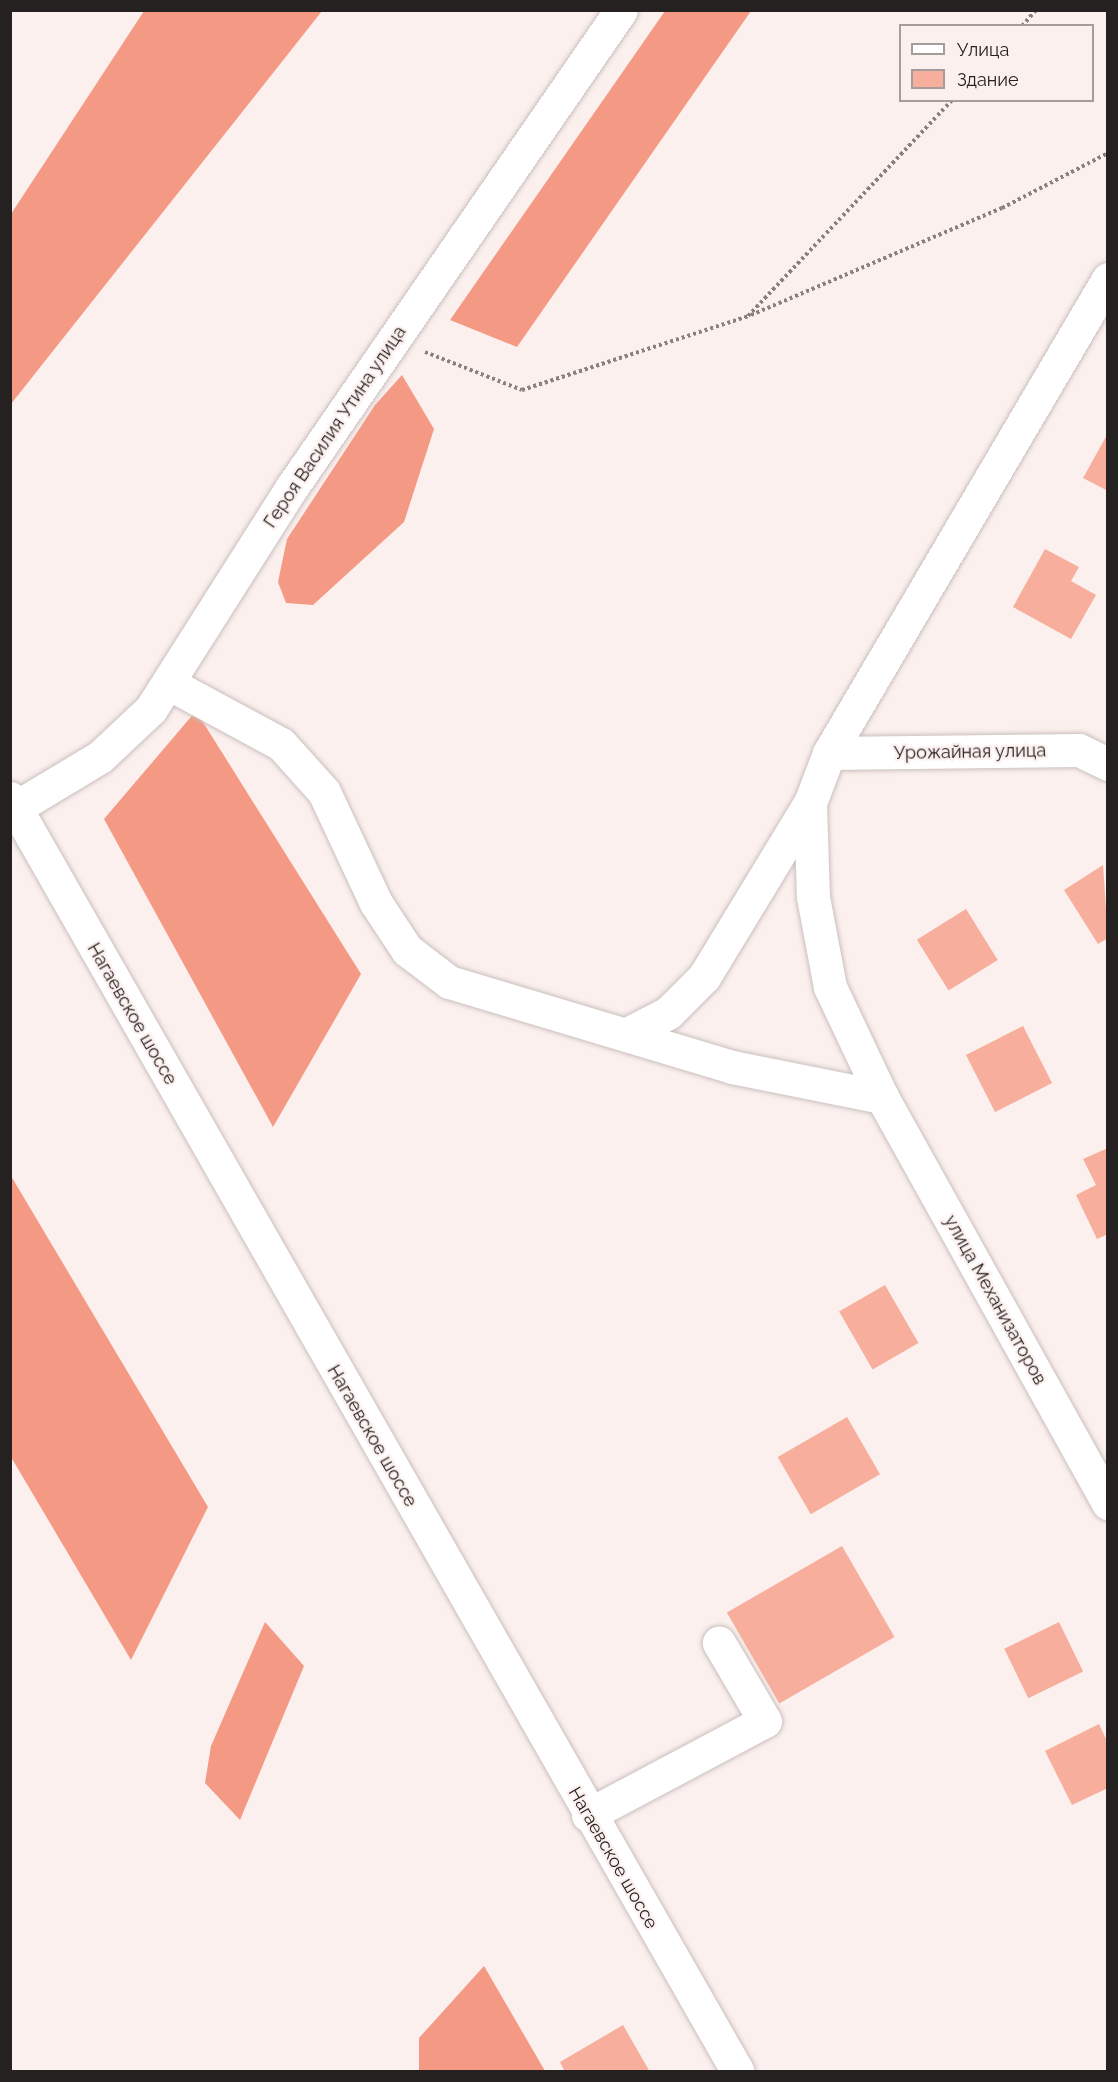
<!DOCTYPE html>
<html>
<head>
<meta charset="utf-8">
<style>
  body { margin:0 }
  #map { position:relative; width:1118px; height:2082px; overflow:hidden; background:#fbf0ee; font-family:Raleway,sans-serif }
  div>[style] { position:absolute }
  .forest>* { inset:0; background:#f49984 }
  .building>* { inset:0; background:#f8ae9d; transform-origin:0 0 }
  .path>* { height:4px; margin-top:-2px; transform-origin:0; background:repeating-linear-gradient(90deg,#88817f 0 3px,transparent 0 6px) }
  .roads { filter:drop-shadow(0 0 2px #cabfbd) drop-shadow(0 0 2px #cabfbd) }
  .minor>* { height:33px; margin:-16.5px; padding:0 16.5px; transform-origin:16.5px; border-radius:16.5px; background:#fff }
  span { translate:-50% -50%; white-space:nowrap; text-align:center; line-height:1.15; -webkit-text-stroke:4.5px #fbf0ee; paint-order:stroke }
  .street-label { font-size:18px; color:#252120 }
  .frame { position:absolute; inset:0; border:12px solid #252120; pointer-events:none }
  .legend { position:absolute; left:899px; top:24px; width:195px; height:78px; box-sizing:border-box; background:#fbf0ee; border:2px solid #a59d9c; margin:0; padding:8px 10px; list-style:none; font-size:18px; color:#252120 }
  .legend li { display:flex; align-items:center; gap:12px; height:30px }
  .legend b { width:30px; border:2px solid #a59d9c }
</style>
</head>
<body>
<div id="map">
  <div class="forest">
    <div style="clip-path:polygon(144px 11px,322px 11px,11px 404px,11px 214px)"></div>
    <div style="clip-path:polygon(665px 11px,751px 11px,517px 347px,450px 320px)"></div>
    <div style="clip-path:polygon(402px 375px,434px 429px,404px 522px,313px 605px,286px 603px,278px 582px,287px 539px,375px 405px)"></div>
    <div style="clip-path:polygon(196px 711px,361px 974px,273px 1127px,104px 819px)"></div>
    <div style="clip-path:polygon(11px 1176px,208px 1507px,131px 1660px,11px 1457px)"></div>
    <div style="clip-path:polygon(265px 1622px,304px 1666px,240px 1820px,205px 1783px,211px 1746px)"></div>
    <div style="clip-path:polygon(484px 1966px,545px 2071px,419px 2071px,419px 2038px)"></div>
  </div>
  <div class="building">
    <div style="clip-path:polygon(1108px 433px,1108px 491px,1083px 478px)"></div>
    <div style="clip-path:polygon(1045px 549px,1079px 567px,1071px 581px,1096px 595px,1071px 639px,1013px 607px)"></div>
    <div style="clip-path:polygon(1103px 865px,1108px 938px,1098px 944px,1064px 890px)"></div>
    <div style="left:966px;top:909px;width:60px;height:58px;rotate:58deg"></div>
    <div style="left:1023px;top:1026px;width:64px;height:64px;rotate:63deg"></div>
    <div style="clip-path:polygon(1108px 1148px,1108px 1234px,1097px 1239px,1076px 1195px,1096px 1185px,1083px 1159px)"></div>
    <div style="left:885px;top:1285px;width:67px;height:53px;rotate:60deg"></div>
    <div style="left:847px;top:1417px;width:66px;height:80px;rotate:60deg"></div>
    <div style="left:842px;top:1546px;width:105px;height:133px;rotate:60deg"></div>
    <div style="left:1059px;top:1622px;width:55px;height:61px;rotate:64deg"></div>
    <div style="clip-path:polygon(1099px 1724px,1108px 1743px,1108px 1788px,1072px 1805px,1045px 1751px)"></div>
    <div style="clip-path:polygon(623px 2025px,650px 2072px,565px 2072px,560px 2062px)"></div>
  </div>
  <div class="path">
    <div style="left:1022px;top:26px;width:21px;rotate:-49deg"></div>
    <div style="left:751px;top:315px;width:273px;rotate:-23.1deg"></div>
    <div style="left:1002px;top:208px;width:119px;rotate:-27.4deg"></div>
    <div style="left:425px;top:352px;width:104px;rotate:21.4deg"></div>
    <div style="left:522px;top:390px;width:238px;rotate:-18.1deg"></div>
    <div style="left:748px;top:316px;width:297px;rotate:-46.6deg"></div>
  </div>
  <div class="roads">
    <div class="minor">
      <div style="left:1108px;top:279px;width:550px;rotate:120.48deg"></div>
      <div style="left:829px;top:753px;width:53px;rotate:110.8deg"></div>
      <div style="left:810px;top:803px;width:94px;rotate:88.2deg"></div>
      <div style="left:813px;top:897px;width:92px;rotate:79.3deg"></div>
      <div style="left:830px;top:987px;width:122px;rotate:64.7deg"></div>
      <div style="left:882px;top:1097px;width:465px;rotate:60.9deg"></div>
      <div style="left:168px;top:683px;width:128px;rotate:28.4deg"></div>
      <div style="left:281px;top:744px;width:64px;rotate:48.1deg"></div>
      <div style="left:324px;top:792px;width:123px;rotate:64.9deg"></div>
      <div style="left:376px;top:903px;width:56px;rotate:56.6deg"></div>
      <div style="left:407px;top:950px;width:53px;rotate:37.3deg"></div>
      <div style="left:449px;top:982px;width:295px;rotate:16.7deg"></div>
      <div style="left:732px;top:1067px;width:153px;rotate:11.3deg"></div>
      <div style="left:829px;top:753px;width:250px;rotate:-0.7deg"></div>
      <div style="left:1079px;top:750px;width:32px;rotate:26deg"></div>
      <div style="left:10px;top:798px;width:1467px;rotate:60.26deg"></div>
      <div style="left:15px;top:808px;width:99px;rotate:-31deg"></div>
      <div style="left:100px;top:757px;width:70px;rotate:-43.3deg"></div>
      <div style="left:151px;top:709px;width:263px;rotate:-57.6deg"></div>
      <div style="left:292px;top:487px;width:579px;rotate:-55.4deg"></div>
      <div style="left:627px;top:1034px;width:46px;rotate:-27.1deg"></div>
      <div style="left:668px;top:1013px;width:51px;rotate:-45deg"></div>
      <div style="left:704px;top:977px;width:204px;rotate:-58.7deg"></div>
      <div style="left:588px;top:1815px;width:200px;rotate:-28deg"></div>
      <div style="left:765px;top:1721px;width:91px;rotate:-120.5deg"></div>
    </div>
  </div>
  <div class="street-label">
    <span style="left:335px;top:427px;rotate:-56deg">Героя Василия Утина улица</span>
    <span style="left:970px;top:752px;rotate:-1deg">Урожайная улица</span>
    <span style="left:132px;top:1014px;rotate:60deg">Нагаевское шоссе</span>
    <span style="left:995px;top:1300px;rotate:61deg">улица Механизаторов</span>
    <span style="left:372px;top:1436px;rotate:60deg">Нагаевское шоссе</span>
    <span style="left:613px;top:1858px;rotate:60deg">Нагаевское шоссе</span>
  </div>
  <div class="frame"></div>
  <ul class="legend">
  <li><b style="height:8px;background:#fff"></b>Улица</li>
  <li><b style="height:16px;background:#f8ae9d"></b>Здание</li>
  </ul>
</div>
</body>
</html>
